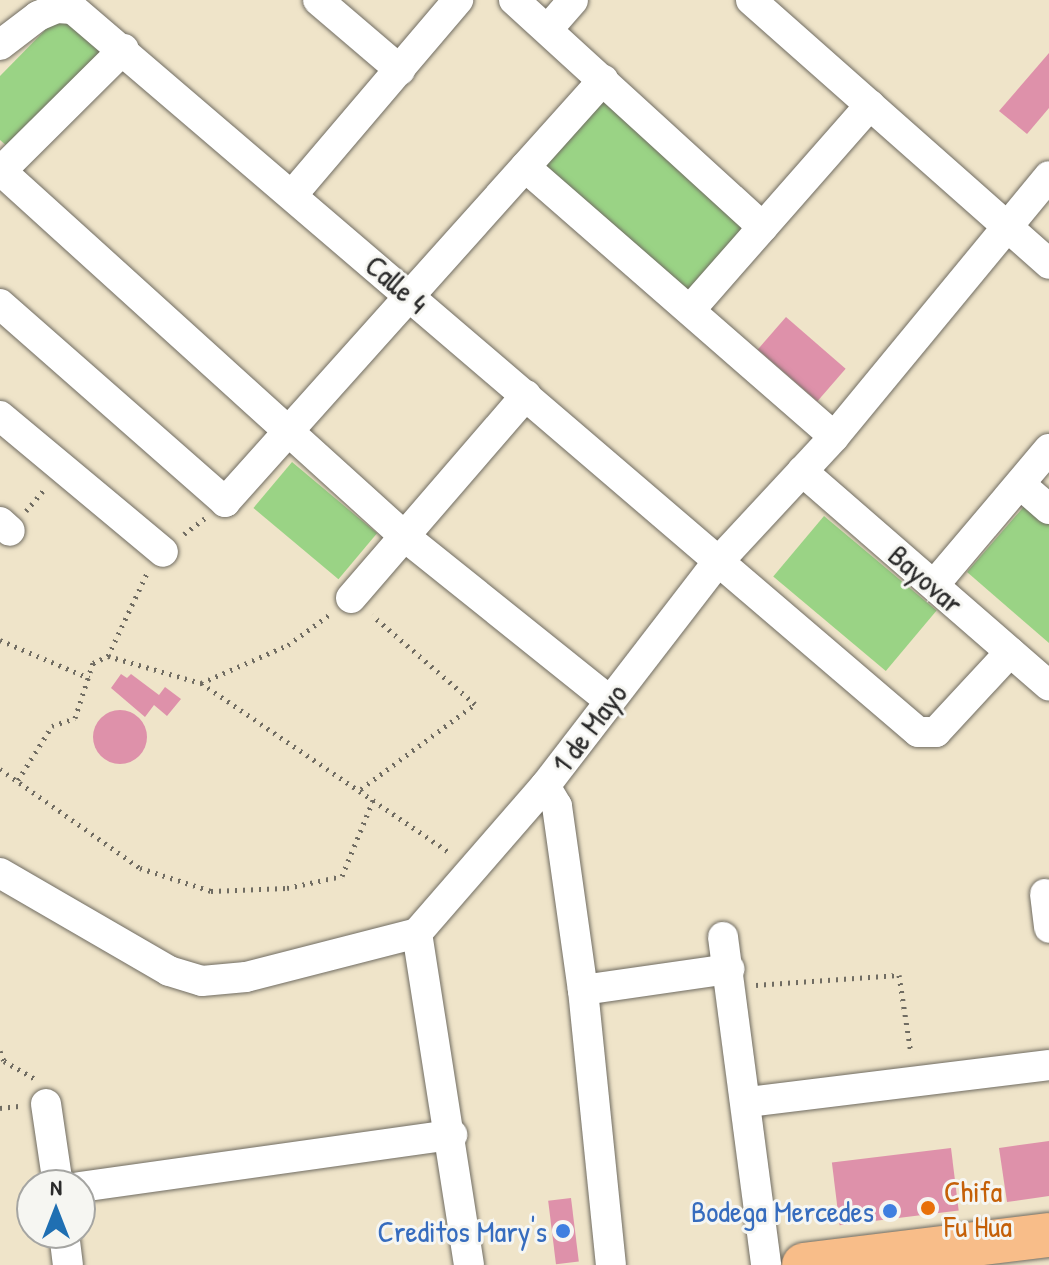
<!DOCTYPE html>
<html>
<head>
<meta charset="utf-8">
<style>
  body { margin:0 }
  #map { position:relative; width:1049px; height:1265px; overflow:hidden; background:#efe4c9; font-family:"Patrick Hand",sans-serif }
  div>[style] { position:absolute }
  .green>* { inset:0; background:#9ad385; transform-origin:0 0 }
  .building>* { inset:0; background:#de91aa; transform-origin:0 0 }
  .round { border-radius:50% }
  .path>* { height:5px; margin-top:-2.5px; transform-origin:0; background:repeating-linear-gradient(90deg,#706c62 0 2px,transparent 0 8px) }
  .roads { filter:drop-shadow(0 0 2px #706c62) drop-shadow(0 0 2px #706c62) }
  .street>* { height:30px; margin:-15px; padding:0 15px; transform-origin:15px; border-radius:15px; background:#fff }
  .primary>* { height:44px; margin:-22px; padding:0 22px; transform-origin:22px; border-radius:22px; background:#f8bd89 }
  .dots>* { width:22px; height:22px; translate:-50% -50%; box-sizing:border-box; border:4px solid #f6f6f2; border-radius:50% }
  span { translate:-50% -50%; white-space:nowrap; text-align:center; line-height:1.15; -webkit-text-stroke:6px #f6f6f2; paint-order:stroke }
  .street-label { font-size:30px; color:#2b2b2b }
  .food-label { font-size:30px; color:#c56008 }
  .left { translate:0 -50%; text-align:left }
  .shop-label { font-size:30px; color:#366cbe }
  .right { translate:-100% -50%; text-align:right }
  .north { position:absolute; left:16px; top:1169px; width:80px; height:80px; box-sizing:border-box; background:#f6f6f2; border:2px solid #a5a5a2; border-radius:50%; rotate:0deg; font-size:22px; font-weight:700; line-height:32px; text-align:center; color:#2b2b2b }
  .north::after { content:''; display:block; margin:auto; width:28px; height:36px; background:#1f6fb2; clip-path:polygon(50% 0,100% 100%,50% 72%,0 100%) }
</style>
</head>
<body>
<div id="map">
  <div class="green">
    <div style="clip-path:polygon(77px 20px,112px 52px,14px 152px,0 140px,0 76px,54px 21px)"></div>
    <div style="left:602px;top:90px;width:200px;height:98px;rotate:42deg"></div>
    <div style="left:292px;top:462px;width:111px;height:60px;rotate:40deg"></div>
    <div style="clip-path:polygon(1027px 503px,1049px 522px,1049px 643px,967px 572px)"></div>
    <div style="left:824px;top:516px;width:147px;height:79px;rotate:40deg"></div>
  </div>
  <div class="building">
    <div style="clip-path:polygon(1049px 53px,1049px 108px,1027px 134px,999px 111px)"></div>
    <div style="left:786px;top:317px;width:79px;height:43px;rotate:41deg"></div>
    <div style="clip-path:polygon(121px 674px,127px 678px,131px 674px,159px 695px,165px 687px,181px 699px,167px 716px,154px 705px,145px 717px,111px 688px)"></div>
    <div class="round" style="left:93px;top:710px;width:54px;height:54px"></div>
    <div style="clip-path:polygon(1049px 1141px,1049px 1196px,1007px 1202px,999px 1148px)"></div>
    <div style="left:951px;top:1148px;width:63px;height:120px;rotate:83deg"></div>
    <div style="left:571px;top:1198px;width:64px;height:23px;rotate:83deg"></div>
  </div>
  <div class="path">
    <div style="left:26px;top:511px;width:30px;rotate:-50deg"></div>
    <div style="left:184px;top:534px;width:26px;rotate:-37deg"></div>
    <div style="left:0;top:640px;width:97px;rotate:23.1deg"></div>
    <div style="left:108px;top:656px;width:97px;rotate:16.2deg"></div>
    <div style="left:201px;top:683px;width:301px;rotate:34.3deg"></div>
    <div style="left:201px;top:683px;width:95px;rotate:-23.6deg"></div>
    <div style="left:288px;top:645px;width:52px;rotate:-36.4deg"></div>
    <div style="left:0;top:769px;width:171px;rotate:35.3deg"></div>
    <div style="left:140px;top:868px;width:75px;rotate:17.9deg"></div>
    <div style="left:211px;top:891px;width:76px;rotate:-2.3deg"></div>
    <div style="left:287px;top:888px;width:56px;rotate:-12.3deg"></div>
    <div style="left:342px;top:876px;width:84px;rotate:-67.7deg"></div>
    <div style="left:18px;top:780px;width:64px;rotate:-57.8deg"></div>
    <div style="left:52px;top:726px;width:24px;rotate:-19deg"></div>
    <div style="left:75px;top:718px;width:58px;rotate:-71.9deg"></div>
    <div style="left:93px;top:663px;width:17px;rotate:-25deg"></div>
    <div style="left:108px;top:656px;width:92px;rotate:-64.8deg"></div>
    <div style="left:361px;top:789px;width:142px;rotate:-36.7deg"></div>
    <div style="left:475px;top:704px;width:136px;rotate:-139.2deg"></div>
    <div style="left:756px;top:985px;width:143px;rotate:-4deg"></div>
    <div style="left:899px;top:975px;width:79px;rotate:81.3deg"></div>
    <div style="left:0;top:1051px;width:11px;rotate:68deg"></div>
    <div style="left:4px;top:1061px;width:36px;rotate:30deg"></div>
    <div style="left:0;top:1108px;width:19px;rotate:-6deg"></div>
  </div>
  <div class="roads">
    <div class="street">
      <div style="left:318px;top:0;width:108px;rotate:40.5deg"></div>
      <div style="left:514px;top:0;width:337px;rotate:42.4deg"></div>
      <div style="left:751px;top:0;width:398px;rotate:41.5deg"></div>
      <div style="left:73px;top:9px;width:1112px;rotate:40.55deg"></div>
      <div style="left:918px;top:732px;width:18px"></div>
      <div style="left:936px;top:732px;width:109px;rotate:-47.2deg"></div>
      <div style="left:548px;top:29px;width:38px;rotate:-49deg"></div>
      <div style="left:0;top:45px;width:48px;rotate:-37.3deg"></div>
      <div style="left:38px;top:16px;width:21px;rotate:-23deg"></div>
      <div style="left:57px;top:8px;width:16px;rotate:4deg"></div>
      <div style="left:525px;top:167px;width:410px;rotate:41.1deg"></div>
      <div style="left:0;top:170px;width:545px;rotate:42.17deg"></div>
      <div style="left:404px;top:536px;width:263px;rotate:38.7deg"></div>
      <div style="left:1px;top:171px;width:173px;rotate:-44.8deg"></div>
      <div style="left:293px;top:194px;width:255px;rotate:-49.6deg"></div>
      <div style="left:0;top:304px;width:300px;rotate:41.3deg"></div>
      <div style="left:225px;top:502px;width:567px;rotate:-48.15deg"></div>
      <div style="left:690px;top:310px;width:273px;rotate:-48.7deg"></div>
      <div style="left:0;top:416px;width:212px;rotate:39.8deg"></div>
      <div style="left:802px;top:471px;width:327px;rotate:41deg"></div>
      <div style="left:1020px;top:484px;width:38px;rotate:41deg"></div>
      <div style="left:0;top:522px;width:13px;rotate:42deg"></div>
      <div style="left:934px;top:585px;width:178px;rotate:-49.8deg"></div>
      <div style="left:351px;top:598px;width:268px;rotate:-49.2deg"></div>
      <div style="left:545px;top:786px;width:23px;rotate:59deg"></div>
      <div style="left:557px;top:806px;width:186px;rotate:82deg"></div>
      <div style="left:583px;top:990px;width:276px;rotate:84.2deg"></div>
      <div style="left:0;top:873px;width:195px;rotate:30.1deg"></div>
      <div style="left:169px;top:971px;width:34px;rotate:17deg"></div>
      <div style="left:202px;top:981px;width:44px;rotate:-5.2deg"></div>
      <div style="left:246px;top:977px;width:177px;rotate:-14.4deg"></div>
      <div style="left:417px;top:933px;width:195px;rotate:-49deg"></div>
      <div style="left:545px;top:786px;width:282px;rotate:-52.4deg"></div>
      <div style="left:717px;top:563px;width:172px;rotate:-47.1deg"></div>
      <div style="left:834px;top:437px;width:338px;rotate:-50.5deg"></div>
      <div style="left:1045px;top:894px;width:34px;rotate:83deg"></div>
      <div style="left:417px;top:933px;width:336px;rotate:81.1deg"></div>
      <div style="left:723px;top:937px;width:331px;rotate:82.5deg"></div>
      <div style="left:583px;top:990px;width:148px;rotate:-8.2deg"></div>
      <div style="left:748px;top:1102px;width:303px;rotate:-7deg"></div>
      <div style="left:46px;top:1104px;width:82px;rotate:81.6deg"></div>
      <div style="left:80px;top:1187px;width:376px;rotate:-8deg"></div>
      <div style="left:64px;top:1233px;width:32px;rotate:83deg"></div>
    </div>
    <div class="primary">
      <div style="left:804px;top:1265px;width:247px;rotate:-7deg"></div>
    </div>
  </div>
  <div class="dots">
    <div style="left:928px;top:1208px;background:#e8710a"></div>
    <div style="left:890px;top:1211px;background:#3f7fe0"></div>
    <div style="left:563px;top:1231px;background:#3f7fe0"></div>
  </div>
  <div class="street-label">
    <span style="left:397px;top:284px;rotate:41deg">Calle 4</span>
    <span style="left:926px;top:579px;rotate:41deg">Bayovar</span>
    <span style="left:589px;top:728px;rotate:-53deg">1 de Mayo</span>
  </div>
  <div class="food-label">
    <span class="left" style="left:944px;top:1208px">Chifa<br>Fu Hua</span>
  </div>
  <div class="shop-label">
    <span class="right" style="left:874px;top:1211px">Bodega Mercedes</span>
    <span class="right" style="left:547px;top:1231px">Creditos Mary's</span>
  </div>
  <div class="north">N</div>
</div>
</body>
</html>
